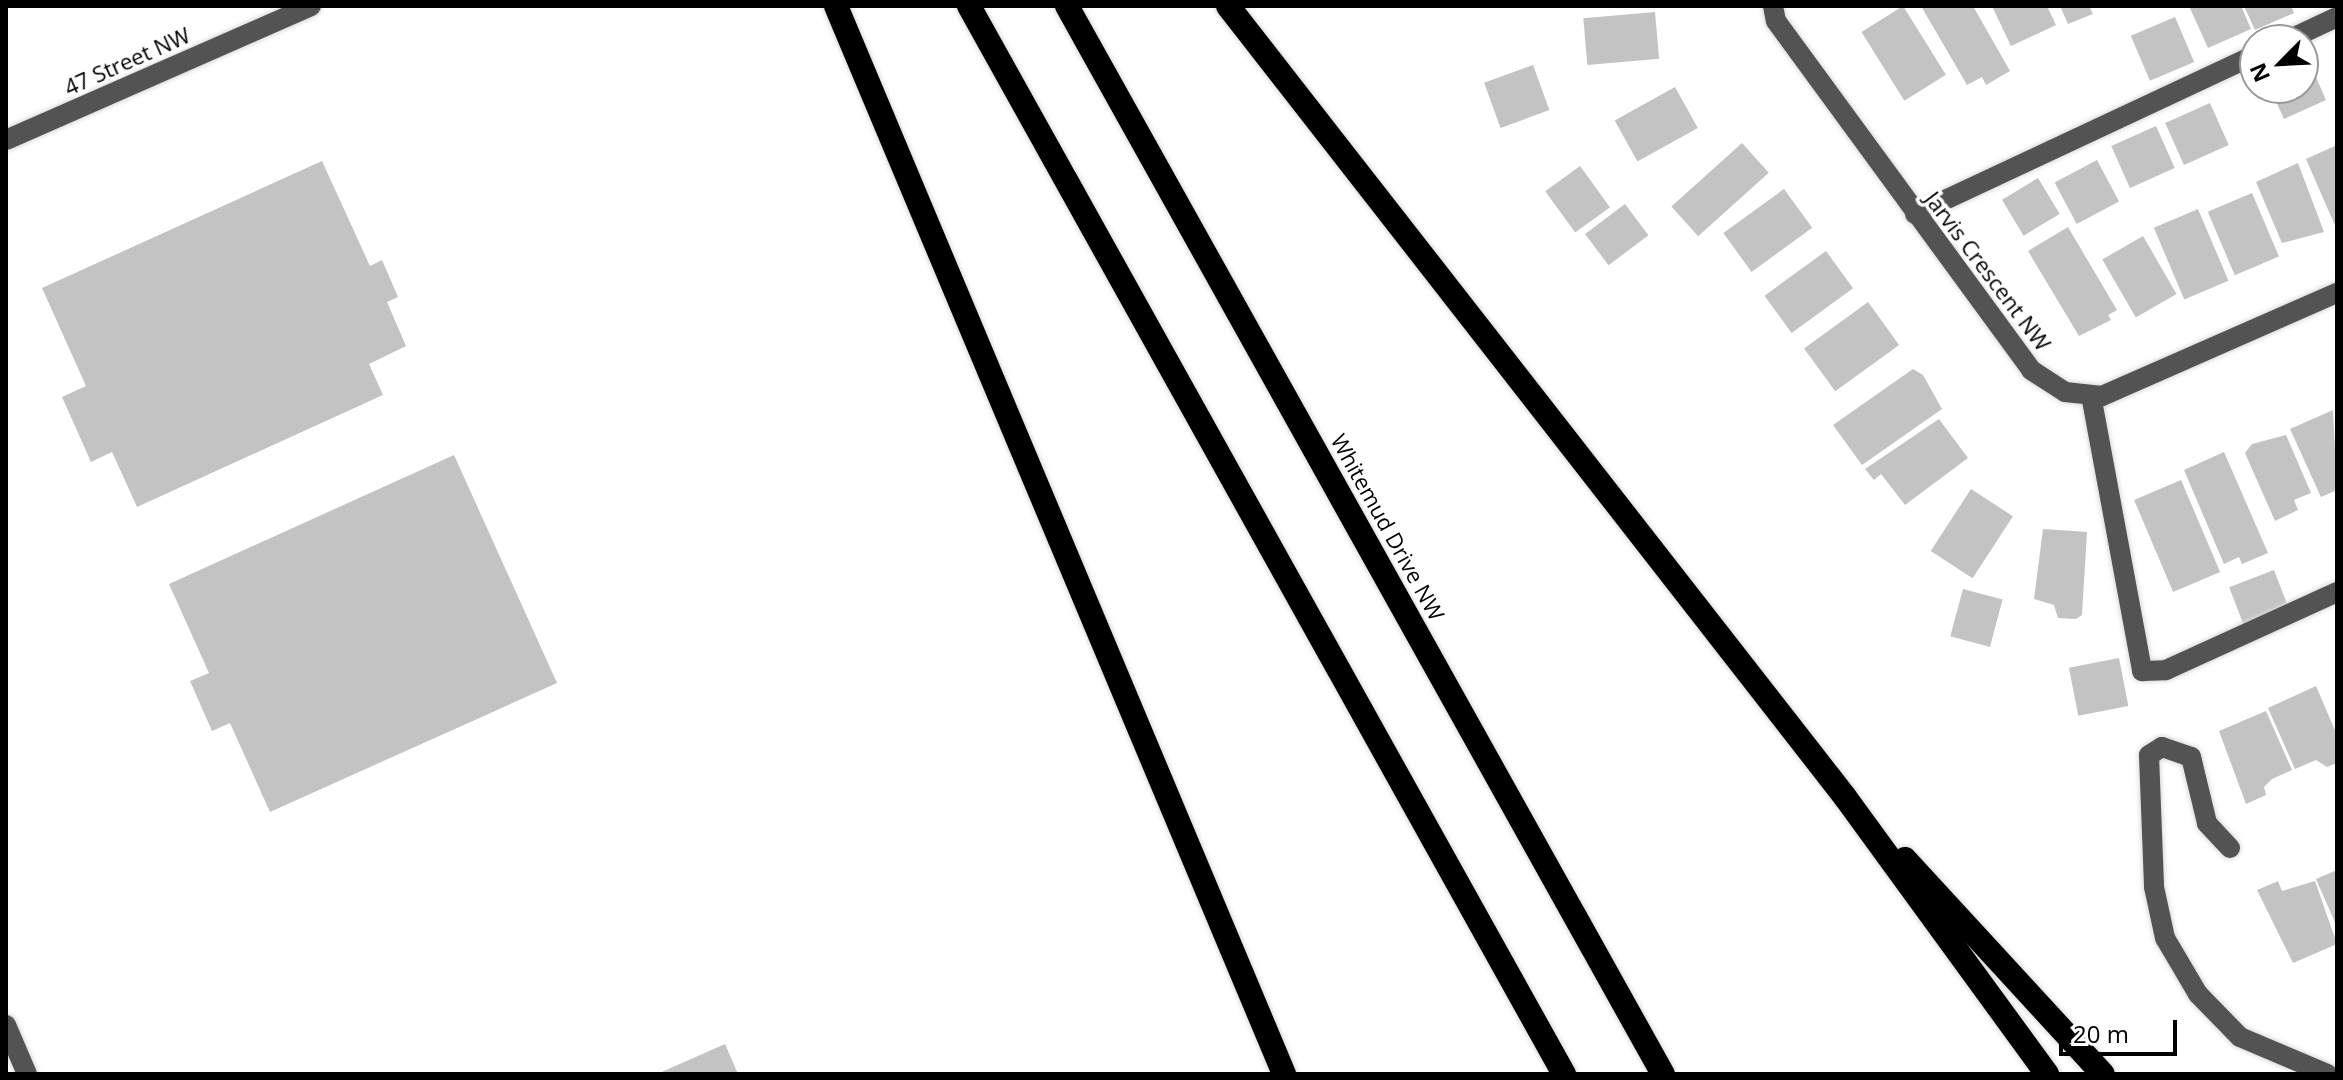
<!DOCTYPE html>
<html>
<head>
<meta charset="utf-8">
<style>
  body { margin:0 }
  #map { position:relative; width:2343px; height:1080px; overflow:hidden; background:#fff; font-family:"Open Sans",sans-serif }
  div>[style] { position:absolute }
  .building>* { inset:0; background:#c3c3c3; transform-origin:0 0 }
  .roads { filter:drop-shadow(0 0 2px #dbdbdb) drop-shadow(0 0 2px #dbdbdb) }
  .minor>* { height:20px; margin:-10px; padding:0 10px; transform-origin:10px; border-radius:10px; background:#535353 }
  .highway>* { height:24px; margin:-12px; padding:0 12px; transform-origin:12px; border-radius:12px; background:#000 }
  span { translate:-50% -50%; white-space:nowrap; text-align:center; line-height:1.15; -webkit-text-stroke:7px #fff; paint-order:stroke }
  .street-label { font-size:22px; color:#000 }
  .frame { position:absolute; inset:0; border:8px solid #000; pointer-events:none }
  .north { position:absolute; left:2239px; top:24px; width:80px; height:80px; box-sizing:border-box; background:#fff; border:2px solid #999; border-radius:50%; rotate:246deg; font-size:22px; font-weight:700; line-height:32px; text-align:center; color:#000 }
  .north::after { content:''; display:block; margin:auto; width:28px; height:36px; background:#000; clip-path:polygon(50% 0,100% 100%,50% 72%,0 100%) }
  .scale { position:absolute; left:2059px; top:1020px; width:118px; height:36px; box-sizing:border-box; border:4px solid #000; border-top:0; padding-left:10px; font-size:24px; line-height:28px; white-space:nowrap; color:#000; -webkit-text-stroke:6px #fff; paint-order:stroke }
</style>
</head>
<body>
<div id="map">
  <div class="building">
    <div style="left:1903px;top:6px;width:81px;height:49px;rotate:58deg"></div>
    <div style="clip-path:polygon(1921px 6px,1973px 6px,2010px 71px,1986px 85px,1982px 77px,1967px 85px)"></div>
    <div style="clip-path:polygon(1992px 6px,2047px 6px,2056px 25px,2011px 46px)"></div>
    <div style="clip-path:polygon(2060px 6px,2089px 6px,2093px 14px,2068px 24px)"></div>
    <div style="clip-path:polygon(2189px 6px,2241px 6px,2251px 29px,2208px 48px)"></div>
    <div style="clip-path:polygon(2244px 6px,2291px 6px,2294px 13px,2255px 30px)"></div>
    <div style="left:1655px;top:12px;width:47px;height:72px;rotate:85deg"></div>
    <div style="left:2175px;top:17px;width:49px;height:48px;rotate:67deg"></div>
    <div style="clip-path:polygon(2308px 59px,2326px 100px,2284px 119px,2270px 88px,2303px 88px)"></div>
    <div style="left:1533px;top:65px;width:48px;height:52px;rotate:70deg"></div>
    <div style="left:1675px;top:87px;width:47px;height:69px;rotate:61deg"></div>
    <div style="left:2210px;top:103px;width:46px;height:49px;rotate:66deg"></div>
    <div style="left:2156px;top:126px;width:46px;height:49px;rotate:66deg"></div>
    <div style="left:1742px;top:143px;width:40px;height:95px;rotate:48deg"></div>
    <div style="clip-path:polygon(2337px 145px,2337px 230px,2306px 159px)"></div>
    <div style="left:2097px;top:160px;width:47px;height:48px;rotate:62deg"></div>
    <div style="clip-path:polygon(322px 161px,370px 266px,382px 260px,398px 297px,387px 302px,406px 346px,369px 364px,383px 395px,137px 507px,112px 452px,91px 462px,62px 397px,86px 386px,42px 288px)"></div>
    <div style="clip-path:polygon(2298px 163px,2324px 232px,2282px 243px,2256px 182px)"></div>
    <div style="left:1580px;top:166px;width:51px;height:43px;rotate:54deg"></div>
    <div style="left:2038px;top:178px;width:42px;height:42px;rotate:59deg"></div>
    <div style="left:1784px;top:189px;width:48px;height:75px;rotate:54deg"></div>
    <div style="left:2252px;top:193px;width:69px;height:48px;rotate:67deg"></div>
    <div style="left:1625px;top:204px;width:39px;height:50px;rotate:53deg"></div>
    <div style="left:2198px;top:209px;width:78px;height:48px;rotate:67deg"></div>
    <div style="clip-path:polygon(2068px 227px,2117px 310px,2108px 315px,2111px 320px,2079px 336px,2028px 251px)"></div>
    <div style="left:2143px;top:236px;width:67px;height:47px;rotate:60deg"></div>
    <div style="left:1826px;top:251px;width:46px;height:76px;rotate:54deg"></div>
    <div style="left:1868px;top:302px;width:53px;height:79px;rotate:54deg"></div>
    <div style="clip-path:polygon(1913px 369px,1923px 375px,1942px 409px,1862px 465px,1833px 425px)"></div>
    <div style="clip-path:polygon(2333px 410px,2337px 490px,2321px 497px,2290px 429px)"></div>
    <div style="clip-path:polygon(1939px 419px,1968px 458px,1905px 505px,1881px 474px,1874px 480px,1865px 469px)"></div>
    <div style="clip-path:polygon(2286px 435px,2311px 493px,2294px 500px,2298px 510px,2275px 521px,2245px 453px,2252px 444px)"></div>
    <div style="clip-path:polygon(2224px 452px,2268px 553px,2242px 564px,2239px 557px,2224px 564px,2184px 470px)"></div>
    <div style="clip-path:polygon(454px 455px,557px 683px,270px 812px,230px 723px,212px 731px,190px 681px,209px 673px,169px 584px)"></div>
    <div style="left:2181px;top:480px;width:100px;height:51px;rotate:67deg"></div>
    <div style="left:1971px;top:489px;width:50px;height:74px;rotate:33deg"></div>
    <div style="clip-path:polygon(2043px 529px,2087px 532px,2082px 615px,2076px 619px,2058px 618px,2054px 605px,2034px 599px)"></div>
    <div style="left:2274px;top:570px;width:45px;height:48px;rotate:69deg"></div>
    <div style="left:1963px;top:589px;width:41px;height:49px;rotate:15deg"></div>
    <div style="left:2119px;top:658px;width:49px;height:51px;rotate:79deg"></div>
    <div style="clip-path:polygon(2316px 686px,2337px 735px,2337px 763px,2327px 767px,2316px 760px,2295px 769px,2268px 708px)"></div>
    <div style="clip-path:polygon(2266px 711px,2292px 770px,2272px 779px,2264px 787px,2266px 795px,2246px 804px,2219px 731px)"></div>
    <div style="clip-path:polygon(2337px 870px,2337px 927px,2316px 879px)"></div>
    <div style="clip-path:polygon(2278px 881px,2282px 891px,2315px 881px,2337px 944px,2293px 963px,2257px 890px)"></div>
    <div style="clip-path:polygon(725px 1044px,738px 1074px,657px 1074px)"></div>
  </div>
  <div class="roads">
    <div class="minor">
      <div style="left:1773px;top:6px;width:15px;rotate:79deg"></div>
      <div style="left:1776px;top:21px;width:432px;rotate:53.8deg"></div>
      <div style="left:2031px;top:370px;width:40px;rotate:32.9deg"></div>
      <div style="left:2065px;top:392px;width:37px;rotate:6deg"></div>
      <div style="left:2102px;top:396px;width:257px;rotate:-23.7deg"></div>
      <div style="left:2288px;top:40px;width:54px;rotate:-25.1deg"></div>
      <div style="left:6px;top:140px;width:333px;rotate:-23.7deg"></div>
      <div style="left:1915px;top:214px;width:375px;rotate:-25.1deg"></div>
      <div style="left:2091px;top:395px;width:281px;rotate:79.5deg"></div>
      <div style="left:2142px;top:671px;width:24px;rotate:-2deg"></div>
      <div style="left:2166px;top:670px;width:188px;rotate:-24.5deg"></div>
      <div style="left:2230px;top:848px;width:34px;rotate:-133deg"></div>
      <div style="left:2207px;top:823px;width:68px;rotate:-103.6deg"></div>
      <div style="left:2191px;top:757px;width:31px;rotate:-161deg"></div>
      <div style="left:2162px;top:747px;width:15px;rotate:148deg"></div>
      <div style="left:2149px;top:755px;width:132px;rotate:87.8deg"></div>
      <div style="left:2154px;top:887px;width:52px;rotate:77.8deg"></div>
      <div style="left:2165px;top:938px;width:65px;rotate:59.5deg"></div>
      <div style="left:2198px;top:994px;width:60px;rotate:45.7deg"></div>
      <div style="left:2240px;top:1037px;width:95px;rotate:23deg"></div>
      <div style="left:6px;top:1025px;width:53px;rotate:66.8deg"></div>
    </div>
    <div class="highway">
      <div style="left:836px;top:6px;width:1158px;rotate:67.24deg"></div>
      <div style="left:969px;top:6px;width:1223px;rotate:60.88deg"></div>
      <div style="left:1067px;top:6px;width:1223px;rotate:60.84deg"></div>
      <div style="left:1228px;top:6px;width:1003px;rotate:52.04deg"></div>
      <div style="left:1845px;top:797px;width:343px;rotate:53.9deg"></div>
      <div style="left:1905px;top:859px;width:292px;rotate:47.4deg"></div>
    </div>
  </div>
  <div class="street-label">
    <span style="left:127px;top:61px;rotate:-24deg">47 Street NW</span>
    <span style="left:1988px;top:271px;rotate:53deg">Jarvis Crescent NW</span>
    <span style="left:1388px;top:527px;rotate:61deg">Whitemud Drive NW</span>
  </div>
  <div class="frame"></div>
  <div class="north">N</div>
  <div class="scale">20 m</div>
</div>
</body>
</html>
